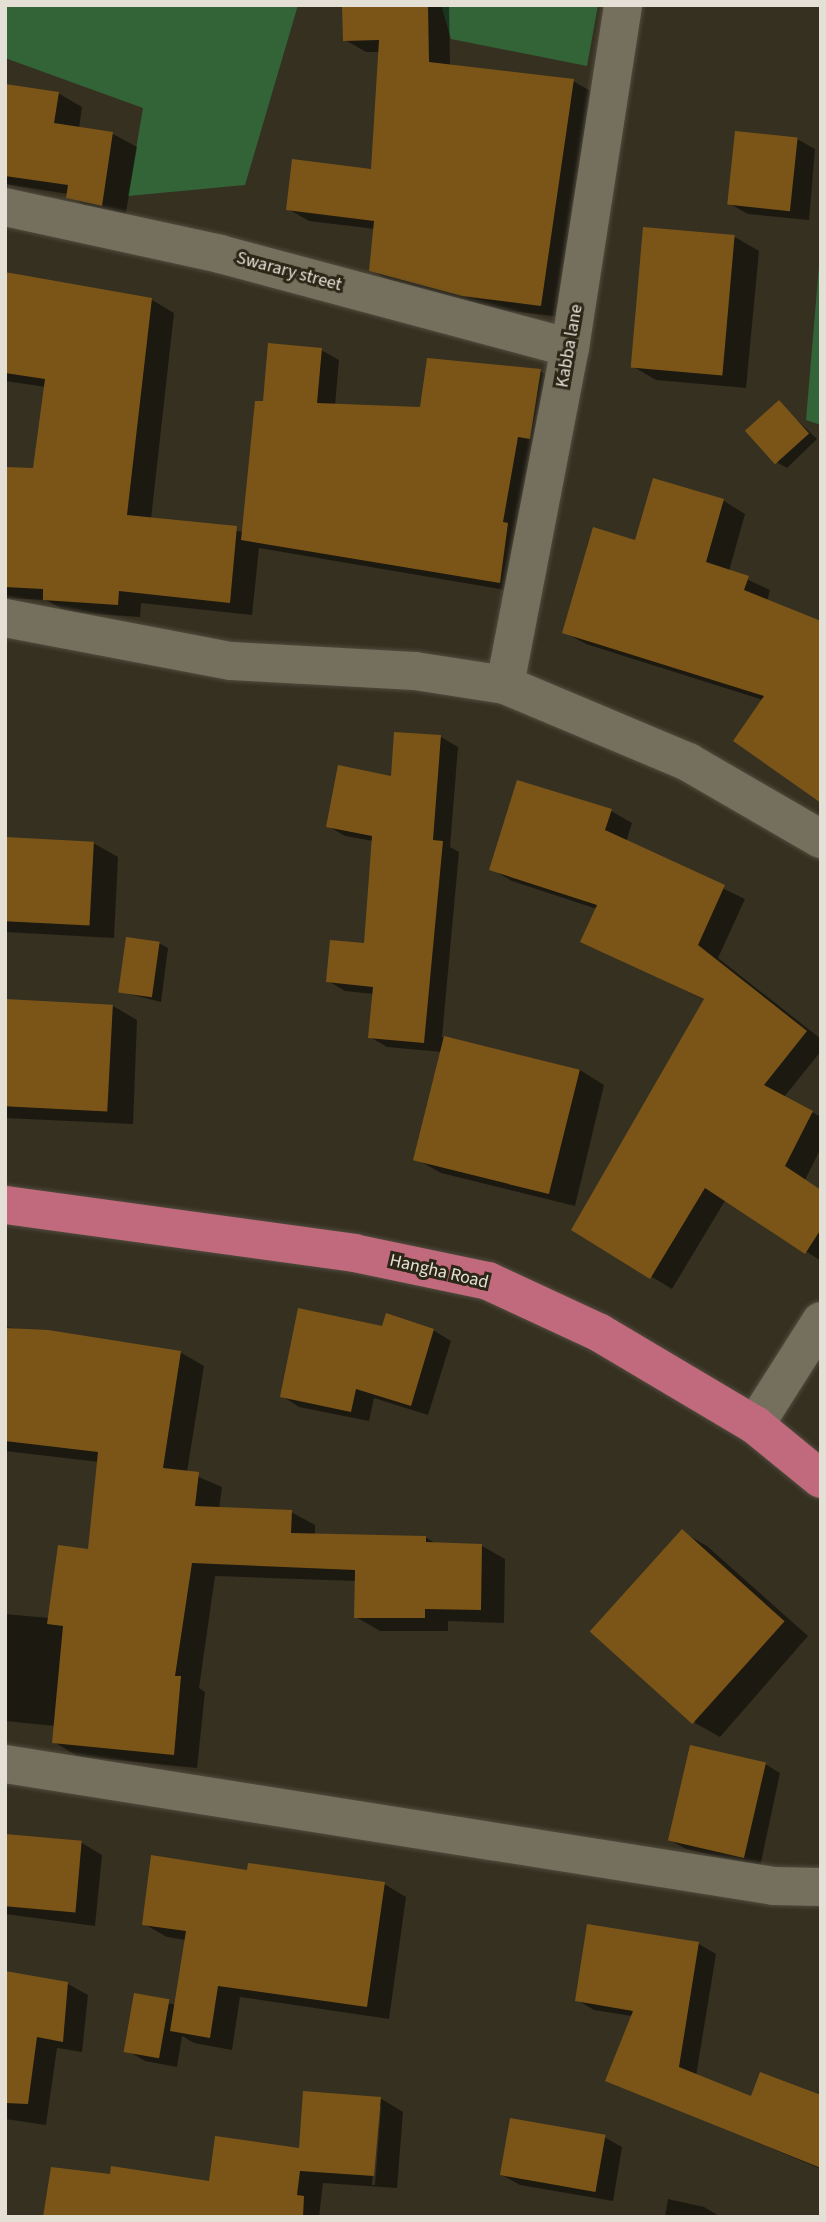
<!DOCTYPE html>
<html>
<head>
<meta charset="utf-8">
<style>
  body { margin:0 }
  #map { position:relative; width:826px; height:2222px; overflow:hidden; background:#363021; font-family:"Source Sans 3",sans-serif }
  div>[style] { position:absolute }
  .forest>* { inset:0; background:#326438 }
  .shadow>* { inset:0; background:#0007 }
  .building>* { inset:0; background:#7b5518; transform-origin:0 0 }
  .roads { filter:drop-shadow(0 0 2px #514c3e) drop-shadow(0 0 2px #514c3e) }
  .minor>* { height:38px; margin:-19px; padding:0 19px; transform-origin:19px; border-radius:19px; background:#756f5e }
  .trunk>* { height:38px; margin:-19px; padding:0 19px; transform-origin:19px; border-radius:19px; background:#c26a7d }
  span { translate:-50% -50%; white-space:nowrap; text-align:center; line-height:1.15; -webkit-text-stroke:6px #2c2617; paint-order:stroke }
  .street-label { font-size:18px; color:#e4e0d6 }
  .frame { position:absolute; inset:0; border:7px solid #e4e0d6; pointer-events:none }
</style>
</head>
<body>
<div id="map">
  <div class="forest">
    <div style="clip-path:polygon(5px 5px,298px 5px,245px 185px,128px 196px,143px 108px,5px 58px)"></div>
    <div style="clip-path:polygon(441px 5px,598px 5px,587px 66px,451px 39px)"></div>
    <div style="clip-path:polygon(821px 242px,821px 425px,806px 420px)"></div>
  </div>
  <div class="shadow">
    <div style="clip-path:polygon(344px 5px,449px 5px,450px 66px,573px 81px,594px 93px,562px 317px,485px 308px,392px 283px,371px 270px,375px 229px,309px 221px,288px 209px,373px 170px,380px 52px,366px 52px,345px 40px)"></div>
    <div style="clip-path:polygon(5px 85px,58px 93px,82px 107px,79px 128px,113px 134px,137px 147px,125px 218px,92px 211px,68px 194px,5px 184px)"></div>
    <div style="clip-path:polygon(797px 139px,815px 149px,809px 220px,748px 214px,730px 204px)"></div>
    <div style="clip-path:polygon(735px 237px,759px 251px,746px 388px,656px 380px,632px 366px)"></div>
    <div style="clip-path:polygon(5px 274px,152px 300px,174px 313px,151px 519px,244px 532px,264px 403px,321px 350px,339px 360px,335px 406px,422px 409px,540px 371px,558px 381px,517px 592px,259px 548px,252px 615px,141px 603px,140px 617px,67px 612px,46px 600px,5px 598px,5px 469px,35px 470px,46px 387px,5px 381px)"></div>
    <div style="clip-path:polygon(779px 403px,817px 439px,787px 468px,778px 463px)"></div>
    <div style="clip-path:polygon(654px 481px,724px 501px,745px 514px,729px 571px,770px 590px,767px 601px,821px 623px,763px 700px,586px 644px,564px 632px,636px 542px)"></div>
    <div style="clip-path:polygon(441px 737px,458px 747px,450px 847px,459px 852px,442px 1037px,580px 1070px,604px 1085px,575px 1206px,441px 1173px,416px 1159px,442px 1052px,387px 1047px,370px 1037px,374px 994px,345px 991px,328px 981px,366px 945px,373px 841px,345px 836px,328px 826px)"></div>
    <div style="clip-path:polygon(611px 811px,632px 823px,626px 842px,745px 899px,718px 958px,821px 1039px,821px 1051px,784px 1097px,821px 1117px,821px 1148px,805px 1180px,821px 1190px,821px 1261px,726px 1199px,672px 1289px,573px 1229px,705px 1000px,582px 941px,597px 909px,512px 881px,491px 869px)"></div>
    <div style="clip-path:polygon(5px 839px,93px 843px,118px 857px,114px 938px,5px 932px)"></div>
    <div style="clip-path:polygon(159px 943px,168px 948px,161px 1002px,121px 992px)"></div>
    <div style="clip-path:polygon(5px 1001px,113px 1006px,137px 1020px,133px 1124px,5px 1118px)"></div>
    <div style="clip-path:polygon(5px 1327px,180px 1352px,204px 1366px,187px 1472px,222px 1487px,219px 1509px,291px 1512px,315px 1525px,315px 1535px,425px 1537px,438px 1545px,482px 1546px,505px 1559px,504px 1623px,448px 1621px,448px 1631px,380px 1631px,356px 1617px,356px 1581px,215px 1576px,199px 1688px,205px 1692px,197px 1768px,77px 1756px,54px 1742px,55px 1726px,5px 1721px,5px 1614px,49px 1618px,90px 1551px,99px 1462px,5px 1451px)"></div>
    <div style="clip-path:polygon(383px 1328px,433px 1330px,451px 1341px,428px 1415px,374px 1398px,369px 1421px,299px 1407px,282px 1396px)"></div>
    <div style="clip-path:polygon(682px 1532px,707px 1546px,808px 1636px,720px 1737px,695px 1723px)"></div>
    <div style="clip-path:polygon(765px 1764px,780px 1773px,760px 1867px,686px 1849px,670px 1840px)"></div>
    <div style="clip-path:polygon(5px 1836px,82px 1843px,102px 1855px,95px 1926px,5px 1914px)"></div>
    <div style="clip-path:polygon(249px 1872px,384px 1884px,406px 1897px,389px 2019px,240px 1997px,232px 2050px,194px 2043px,182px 2036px,177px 2067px,145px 2061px,128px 2051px,135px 1995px,176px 2005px,186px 1940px,167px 1937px,144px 1924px)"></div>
    <div style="clip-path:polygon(699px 1944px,716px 1954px,696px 2076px,752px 2098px,821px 2097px,821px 2169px,607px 2080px,632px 2016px,594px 2010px,577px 2000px)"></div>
    <div style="clip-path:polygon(5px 1973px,68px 1984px,88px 1995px,82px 2052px,57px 2048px,46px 2125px,5px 2119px)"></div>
    <div style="clip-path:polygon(evenodd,380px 2098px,403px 2112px,397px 2188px,323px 2183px,319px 2217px,45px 2217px,211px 2183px,300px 2150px,380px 2098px,378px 2107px,381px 2107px,375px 2185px,372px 2185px,378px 2107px)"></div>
    <div style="clip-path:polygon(604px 2137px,622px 2147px,613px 2201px,520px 2185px,502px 2175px)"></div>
    <div style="clip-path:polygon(668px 2199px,704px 2207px,721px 2217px,665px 2217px)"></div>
  </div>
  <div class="building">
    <div style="clip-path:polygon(342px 5px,428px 5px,429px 62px,574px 79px,541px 306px,462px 296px,369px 271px,374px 221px,286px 210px,292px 159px,371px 169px,379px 40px,343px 41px)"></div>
    <div style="clip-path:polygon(5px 84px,59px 92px,54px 123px,113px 132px,102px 206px,66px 198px,68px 185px,5px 176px)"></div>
    <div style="left:735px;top:131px;width:63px;height:74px;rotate:6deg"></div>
    <div style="left:643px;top:227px;width:92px;height:141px;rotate:5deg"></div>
    <div style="clip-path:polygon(5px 272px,152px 298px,127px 515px,237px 526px,230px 603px,119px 591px,118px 605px,43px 600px,43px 589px,5px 587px,5px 467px,33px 468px,45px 379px,5px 373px)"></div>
    <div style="clip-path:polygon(268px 343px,322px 348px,317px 403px,420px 407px,427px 358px,541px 369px,530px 439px,518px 437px,503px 522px,508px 523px,500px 583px,241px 540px,255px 401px,263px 401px)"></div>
    <div style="left:779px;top:400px;width:45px;height:46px;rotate:48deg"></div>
    <div style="clip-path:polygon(653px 478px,724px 499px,706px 562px,749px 576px,744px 590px,821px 621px,821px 803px,733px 741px,764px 696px,562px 633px,593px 527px,635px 540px)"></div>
    <div style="clip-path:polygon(394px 732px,441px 735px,433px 840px,443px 841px,424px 1043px,368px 1038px,373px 987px,326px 982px,330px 940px,364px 943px,372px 836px,326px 827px,338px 765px,391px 776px)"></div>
    <div style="clip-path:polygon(517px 780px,612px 809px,605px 830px,725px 885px,698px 945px,807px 1031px,764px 1085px,813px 1111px,785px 1166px,821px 1190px,821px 1229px,805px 1254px,705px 1188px,650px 1279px,571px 1230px,704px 999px,580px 942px,597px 905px,489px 870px)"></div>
    <div style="left:5px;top:837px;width:89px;height:84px;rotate:3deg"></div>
    <div style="left:126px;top:937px;width:34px;height:56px;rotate:8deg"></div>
    <div style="left:5px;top:999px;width:108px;height:107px;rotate:3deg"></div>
    <div style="left:444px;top:1036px;width:140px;height:128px;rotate:14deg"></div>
    <div style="clip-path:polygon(298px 1308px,382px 1326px,386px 1313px,434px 1329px,411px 1406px,356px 1389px,351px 1412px,280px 1397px)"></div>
    <div style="clip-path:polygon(5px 1328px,48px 1330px,181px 1351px,163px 1468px,199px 1472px,195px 1506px,292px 1510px,291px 1533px,426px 1536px,426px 1542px,482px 1544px,481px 1610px,425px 1609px,425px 1618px,354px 1618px,355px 1570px,192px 1563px,175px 1676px,181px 1676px,174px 1755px,52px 1743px,63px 1626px,47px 1624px,58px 1545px,88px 1549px,98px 1452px,5px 1441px)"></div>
    <div style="left:682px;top:1529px;width:138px;height:138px;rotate:42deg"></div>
    <div style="left:690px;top:1745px;width:78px;height:98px;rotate:13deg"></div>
    <div style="left:5px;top:1834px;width:77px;height:72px;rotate:5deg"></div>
    <div style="clip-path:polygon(151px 1855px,247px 1870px,248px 1863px,385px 1882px,367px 2007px,218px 1986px,210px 2038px,170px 2031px,186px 1931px,142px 1925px)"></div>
    <div style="clip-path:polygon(587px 1924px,699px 1942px,679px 2067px,751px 2096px,760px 2072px,821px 2095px,821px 2168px,605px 2081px,633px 2011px,575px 2001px)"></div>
    <div style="clip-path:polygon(5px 1971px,68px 1982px,63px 2042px,37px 2037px,28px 2104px,5px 2103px)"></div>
    <div style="left:134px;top:1993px;width:36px;height:60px;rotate:10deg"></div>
    <div style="clip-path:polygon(303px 2091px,381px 2097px,374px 2176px,300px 2171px,297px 2195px,304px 2196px,303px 2217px,43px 2217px,51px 2167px,110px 2174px,111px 2166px,209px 2181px,215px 2136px,299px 2148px)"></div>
    <div style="left:510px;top:2118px;width:97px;height:58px;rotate:10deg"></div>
  </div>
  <div class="roads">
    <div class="minor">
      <div style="left:5px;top:207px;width:220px;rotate:12.3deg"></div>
      <div style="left:220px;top:254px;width:362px;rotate:15deg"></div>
      <div style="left:5px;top:618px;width:230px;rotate:10.8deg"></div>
      <div style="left:231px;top:661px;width:184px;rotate:3.1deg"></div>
      <div style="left:415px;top:671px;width:91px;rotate:8.8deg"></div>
      <div style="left:505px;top:685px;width:199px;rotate:22.8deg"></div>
      <div style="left:688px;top:762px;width:154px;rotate:30.1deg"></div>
      <div style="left:505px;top:685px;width:343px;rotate:-79.1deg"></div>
      <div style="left:570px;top:348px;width:347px;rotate:-81.2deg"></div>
      <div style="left:755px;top:1425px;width:123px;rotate:-57.6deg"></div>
      <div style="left:5px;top:1764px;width:779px;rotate:9.01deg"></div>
      <div style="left:774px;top:1886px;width:47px;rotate:1.2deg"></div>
    </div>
    <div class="trunk">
      <div style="left:5px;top:1205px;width:352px;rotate:7.8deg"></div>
      <div style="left:354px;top:1253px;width:137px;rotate:11.8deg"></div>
      <div style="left:488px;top:1281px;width:123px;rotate:24.9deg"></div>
      <div style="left:600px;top:1333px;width:180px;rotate:30.7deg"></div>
      <div style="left:755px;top:1425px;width:85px;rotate:39.3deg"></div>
    </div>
  </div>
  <div class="street-label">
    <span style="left:289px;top:272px;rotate:15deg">Swarary street</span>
    <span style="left:570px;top:346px;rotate:-80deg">Kabba lane</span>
    <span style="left:439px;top:1272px;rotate:13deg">Hangha Road</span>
  </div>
  <div class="frame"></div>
</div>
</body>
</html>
